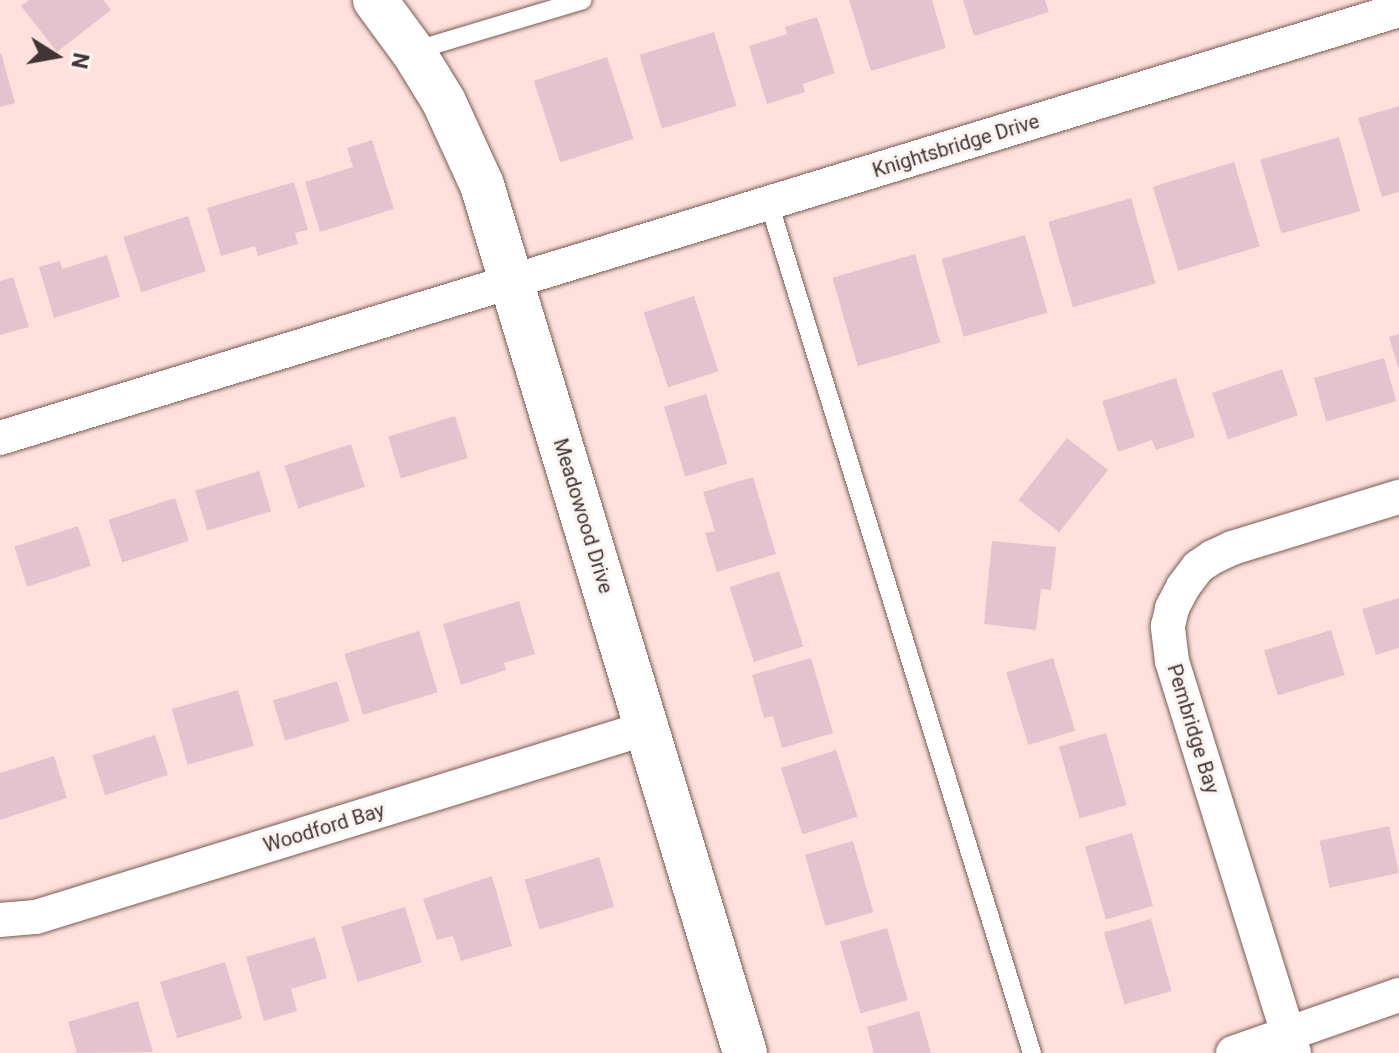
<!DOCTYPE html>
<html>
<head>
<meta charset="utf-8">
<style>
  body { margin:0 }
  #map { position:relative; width:1399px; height:1053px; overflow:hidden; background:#fee1dc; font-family:Roboto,sans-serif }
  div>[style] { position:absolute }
  .building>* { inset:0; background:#e5c3ce; transform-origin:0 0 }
  .roads { filter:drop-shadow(0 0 2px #7a5c57) drop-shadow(0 0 2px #7a5c57) }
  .lane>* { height:18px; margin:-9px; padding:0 9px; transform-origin:9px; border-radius:9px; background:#fff }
  .street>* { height:34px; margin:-17px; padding:0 17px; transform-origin:17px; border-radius:17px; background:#fff }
  .secondary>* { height:44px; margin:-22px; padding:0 22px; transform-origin:22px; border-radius:22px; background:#fff }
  span { translate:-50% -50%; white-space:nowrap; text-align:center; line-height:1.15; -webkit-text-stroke:6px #fbf4f3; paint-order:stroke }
  .street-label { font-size:20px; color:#423432 }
  .north { position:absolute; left:16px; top:16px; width:80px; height:80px; -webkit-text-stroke:6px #fbf4f3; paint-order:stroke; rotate:101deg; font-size:22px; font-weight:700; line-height:32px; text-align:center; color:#423432 }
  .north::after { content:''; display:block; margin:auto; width:28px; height:36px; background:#423432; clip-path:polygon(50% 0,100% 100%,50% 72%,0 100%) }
</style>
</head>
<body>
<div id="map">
  <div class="building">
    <div style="clip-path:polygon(29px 0,103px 0,111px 10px,57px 52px,21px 6px)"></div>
    <div style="clip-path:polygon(849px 0,932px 0,946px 48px,871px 71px)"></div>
    <div style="clip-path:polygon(963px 0,1045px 0,1049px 12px,974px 36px)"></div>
    <div style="clip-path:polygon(817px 17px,835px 73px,803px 84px,805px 92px,767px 104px,749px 46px,787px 34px,785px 27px)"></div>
    <div style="left:714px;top:32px;width:77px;height:78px;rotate:73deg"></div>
    <div style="clip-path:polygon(1px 53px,15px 103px,0 107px,0 54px)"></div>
    <div style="left:607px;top:57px;width:86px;height:77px;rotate:72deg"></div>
    <div style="clip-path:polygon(1399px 106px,1399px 192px,1382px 197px,1358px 118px)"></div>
    <div style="left:1339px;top:137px;width:77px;height:82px;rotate:74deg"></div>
    <div style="clip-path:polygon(372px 140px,394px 209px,320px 232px,305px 182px,353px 167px,347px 148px)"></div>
    <div style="left:1234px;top:162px;width:88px;height:85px;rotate:73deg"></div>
    <div style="clip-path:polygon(294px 182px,308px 230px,295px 233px,298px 244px,258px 256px,255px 246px,221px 256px,207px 208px)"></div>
    <div style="left:1131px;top:198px;width:89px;height:86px;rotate:74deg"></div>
    <div style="left:188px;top:216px;width:58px;height:68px;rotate:72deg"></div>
    <div style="left:1025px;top:235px;width:81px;height:87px;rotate:74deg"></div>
    <div style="left:915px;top:254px;width:92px;height:86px;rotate:74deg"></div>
    <div style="clip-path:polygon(107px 255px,120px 297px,54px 318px,39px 267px,60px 261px,62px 269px)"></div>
    <div style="clip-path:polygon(13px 277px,29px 327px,0 335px,0 281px)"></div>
    <div style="left:694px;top:296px;width:79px;height:53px;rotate:72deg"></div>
    <div style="clip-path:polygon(1399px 334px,1399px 367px,1398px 367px,1389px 337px)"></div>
    <div style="left:1384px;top:358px;width:45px;height:73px;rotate:74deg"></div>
    <div style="left:1282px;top:369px;width:49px;height:74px;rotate:71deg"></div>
    <div style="clip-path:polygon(1176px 378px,1195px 437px,1156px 450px,1152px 440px,1118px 452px,1102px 401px)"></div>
    <div style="left:706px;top:394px;width:73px;height:44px;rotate:73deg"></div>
    <div style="left:455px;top:416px;width:44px;height:70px;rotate:73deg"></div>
    <div style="left:1067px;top:438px;width:52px;height:79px;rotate:38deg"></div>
    <div style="left:351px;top:444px;width:45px;height:70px;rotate:72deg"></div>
    <div style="left:259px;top:471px;width:42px;height:67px;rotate:73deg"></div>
    <div style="clip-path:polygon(753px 477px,776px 554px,717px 572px,705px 533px,715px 531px,703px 492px)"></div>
    <div style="left:175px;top:498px;width:45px;height:70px;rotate:72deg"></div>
    <div style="left:78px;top:526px;width:42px;height:67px;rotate:72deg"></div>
    <div style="clip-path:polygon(992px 541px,1056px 547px,1051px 590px,1041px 589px,1036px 630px,984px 624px)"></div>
    <div style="left:779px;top:571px;width:79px;height:52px;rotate:72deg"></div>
    <div style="clip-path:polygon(1399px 598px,1399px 648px,1376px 655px,1362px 609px)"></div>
    <div style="clip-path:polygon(519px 601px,535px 654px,504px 663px,506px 670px,461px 685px,443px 624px)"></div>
    <div style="left:1331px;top:630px;width:47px;height:70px;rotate:73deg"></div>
    <div style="left:419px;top:631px;width:64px;height:78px;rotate:73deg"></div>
    <div style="clip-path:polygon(811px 658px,833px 733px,782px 748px,773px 716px,764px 718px,752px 675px)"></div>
    <div style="left:1053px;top:658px;width:76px;height:49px;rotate:73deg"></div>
    <div style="left:337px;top:681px;width:42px;height:67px;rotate:73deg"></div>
    <div style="left:238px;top:690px;width:58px;height:69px;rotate:74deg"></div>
    <div style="left:1106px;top:733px;width:75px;height:49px;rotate:74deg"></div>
    <div style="left:155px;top:735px;width:42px;height:66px;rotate:72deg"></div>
    <div style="left:836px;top:750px;width:70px;height:58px;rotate:72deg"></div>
    <div style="clip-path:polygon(54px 756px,67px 798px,0 820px,0 773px)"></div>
    <div style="left:1389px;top:826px;width:48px;height:71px;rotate:78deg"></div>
    <div style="left:1132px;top:833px;width:76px;height:49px;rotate:74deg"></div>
    <div style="left:853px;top:841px;width:74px;height:50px;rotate:74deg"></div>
    <div style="left:599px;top:857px;width:52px;height:78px;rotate:73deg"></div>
    <div style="clip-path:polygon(492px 876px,512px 946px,461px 961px,453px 936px,437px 940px,423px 899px)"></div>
    <div style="left:405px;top:907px;width:58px;height:67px;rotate:73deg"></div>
    <div style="left:1151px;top:919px;width:75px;height:49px;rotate:74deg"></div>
    <div style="left:887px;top:928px;width:75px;height:49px;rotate:74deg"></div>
    <div style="clip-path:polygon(315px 937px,327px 978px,291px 989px,297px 1011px,264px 1021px,246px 957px)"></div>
    <div style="left:225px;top:962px;width:59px;height:68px;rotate:73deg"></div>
    <div style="clip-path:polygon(138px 1001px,153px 1052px,77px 1053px,68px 1022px)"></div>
    <div style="clip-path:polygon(919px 1011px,931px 1053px,874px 1053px,867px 1027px)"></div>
  </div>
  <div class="roads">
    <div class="lane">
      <div style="left:413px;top:51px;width:177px;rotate:-16.7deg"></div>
      <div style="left:769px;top:203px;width:890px;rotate:72.81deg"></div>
    </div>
    <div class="street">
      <div style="left:0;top:438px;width:1463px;rotate:-17.01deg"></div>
      <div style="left:0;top:920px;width:36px;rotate:-5deg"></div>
      <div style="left:36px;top:917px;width:640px;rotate:-17.19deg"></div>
      <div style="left:1233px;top:1053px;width:176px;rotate:-19.3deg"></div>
      <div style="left:1294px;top:1053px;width:411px;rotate:-107.3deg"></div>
      <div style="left:1172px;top:661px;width:35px;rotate:-97deg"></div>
      <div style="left:1168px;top:626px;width:18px;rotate:-77deg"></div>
      <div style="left:1172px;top:608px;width:24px;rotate:-62deg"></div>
      <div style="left:1183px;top:587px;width:25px;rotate:-53deg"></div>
      <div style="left:1198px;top:567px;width:18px;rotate:-34deg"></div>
      <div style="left:1213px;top:557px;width:21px;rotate:-25deg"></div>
      <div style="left:1232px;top:548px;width:175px;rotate:-17deg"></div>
    </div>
    <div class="secondary">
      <div style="left:375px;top:0;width:66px;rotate:53.7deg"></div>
      <div style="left:414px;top:53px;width:57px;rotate:58.5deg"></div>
      <div style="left:444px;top:102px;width:91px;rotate:65.4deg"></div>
      <div style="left:482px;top:185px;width:907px;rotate:73.14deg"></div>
    </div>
  </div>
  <div class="street-label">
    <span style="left:956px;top:146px;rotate:-17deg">Knightsbridge Drive</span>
    <span style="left:583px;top:516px;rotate:73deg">Meadowood Drive</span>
    <span style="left:1193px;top:729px;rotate:73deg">Pembridge Bay</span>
    <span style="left:324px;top:828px;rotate:-17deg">Woodford Bay</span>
  </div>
  <div class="north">N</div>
</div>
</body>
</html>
